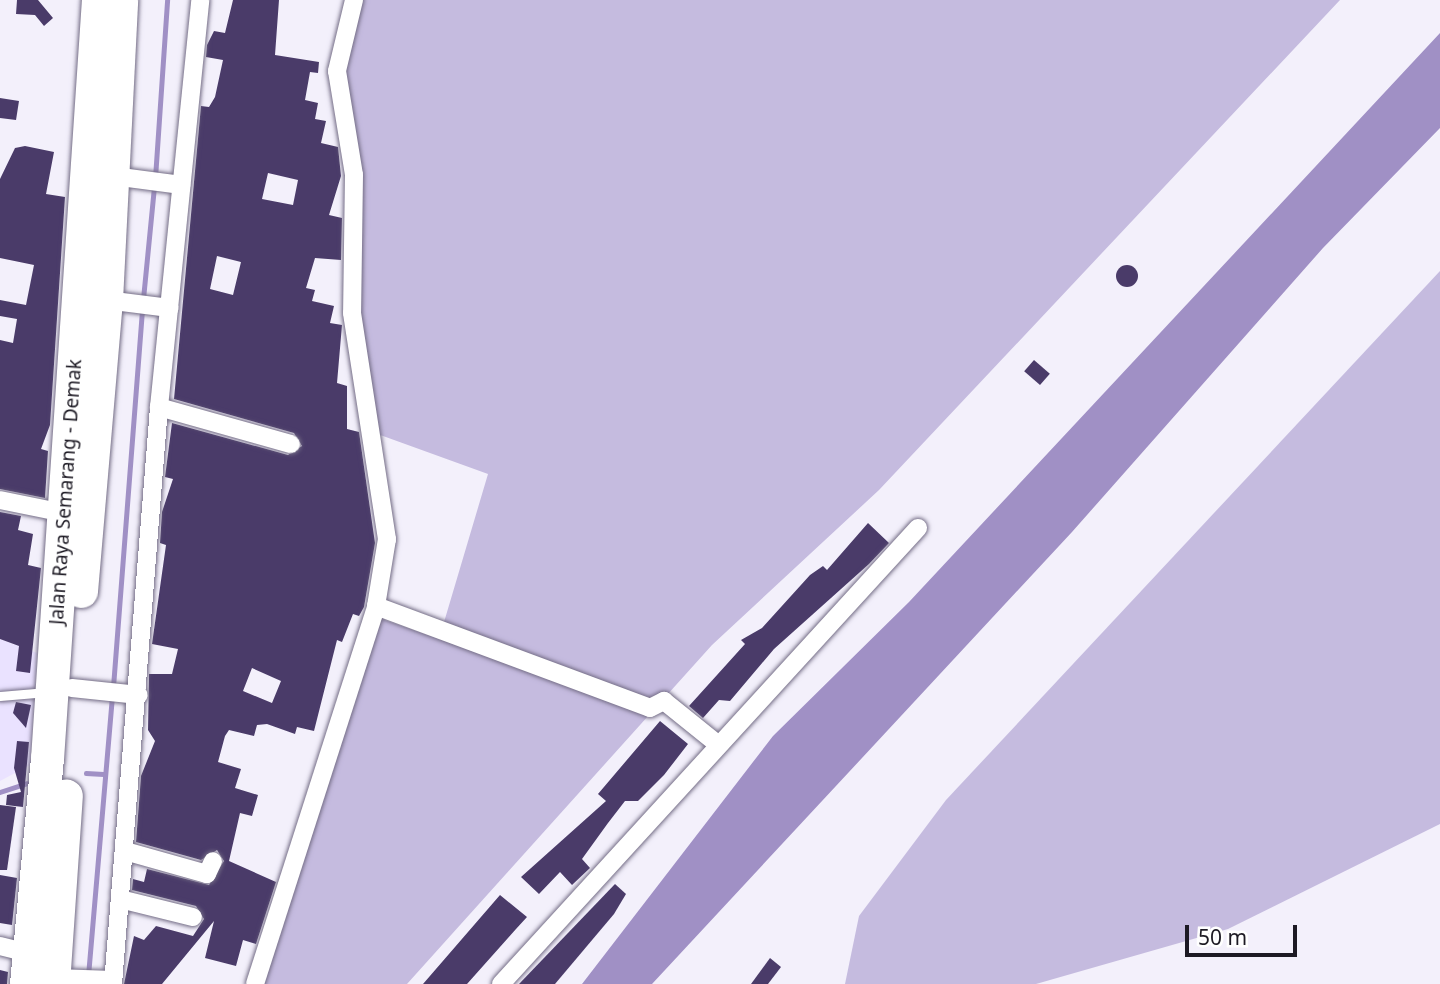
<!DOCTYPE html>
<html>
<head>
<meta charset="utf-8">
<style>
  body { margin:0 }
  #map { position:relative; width:1440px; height:984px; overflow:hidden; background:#f3f0fb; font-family:"Noto Sans",sans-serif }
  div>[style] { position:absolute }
  .built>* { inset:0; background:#eae2ff }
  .green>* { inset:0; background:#c5bbdf }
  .water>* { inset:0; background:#a090c5 }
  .stream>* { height:4.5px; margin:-2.25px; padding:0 2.25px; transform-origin:2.25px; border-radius:2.25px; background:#a090c5 }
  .building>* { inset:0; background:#4a3b69; transform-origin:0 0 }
  .round { border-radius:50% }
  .roads { filter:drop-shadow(0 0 2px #746d86) drop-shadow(0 0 2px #746d86) }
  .lane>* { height:9px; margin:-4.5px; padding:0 4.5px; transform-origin:4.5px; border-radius:4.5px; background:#fff }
  .street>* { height:18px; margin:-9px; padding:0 9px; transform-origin:9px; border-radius:9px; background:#fff }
  .highway>* { height:33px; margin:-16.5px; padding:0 16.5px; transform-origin:16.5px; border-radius:16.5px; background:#fff }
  span { translate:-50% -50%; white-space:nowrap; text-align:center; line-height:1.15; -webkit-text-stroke:7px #fff; paint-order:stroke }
  .street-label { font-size:19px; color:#1d1a24 }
  .scale { position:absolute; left:1185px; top:925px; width:112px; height:32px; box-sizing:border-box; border:4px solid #1d1a24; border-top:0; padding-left:9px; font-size:21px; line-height:24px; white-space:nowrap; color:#1d1a24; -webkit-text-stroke:5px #fff; paint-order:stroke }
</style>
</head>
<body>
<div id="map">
  <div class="built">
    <div style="clip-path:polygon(0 639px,37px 653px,30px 765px,0 781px)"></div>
  </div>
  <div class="green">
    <div style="clip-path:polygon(363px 0,1340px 0,879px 490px,712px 645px,407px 984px,260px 984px,379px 618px,439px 639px,488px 474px,372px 432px,355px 321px,340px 73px)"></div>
    <div style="clip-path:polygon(1440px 271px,1440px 824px,1228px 929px,1036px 984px,845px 984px,859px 916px,946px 800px)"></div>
  </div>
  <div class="water">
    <div style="clip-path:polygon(1440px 33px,1440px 128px,1323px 248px,1072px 532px,652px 984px,582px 984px,773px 736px,909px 602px)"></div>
  </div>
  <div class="stream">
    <div style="left:155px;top:178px;width:178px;rotate:-86.1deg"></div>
    <div style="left:143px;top:299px;width:114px;rotate:-84.4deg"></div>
    <div style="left:113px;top:687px;width:380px;rotate:-85.6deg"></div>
    <div style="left:86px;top:773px;width:17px;rotate:3deg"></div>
    <div style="left:0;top:792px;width:28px;rotate:-18deg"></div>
    <div style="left:88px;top:976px;width:281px;rotate:-85.1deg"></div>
  </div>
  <div class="building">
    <div style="clip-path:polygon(17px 0,38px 0,53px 18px,44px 26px,35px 15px,16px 14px)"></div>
    <div style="clip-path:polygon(evenodd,233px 0,279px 0,275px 55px,319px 62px,318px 73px,310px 72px,305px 100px,318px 103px,315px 119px,326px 121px,321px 143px,338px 147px,341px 176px,329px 215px,342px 218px,341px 260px,315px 258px,306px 288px,315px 290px,312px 301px,334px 306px,330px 323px,342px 325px,337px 383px,347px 386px,347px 429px,359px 432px,375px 543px,364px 607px,359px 616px,353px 614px,342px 642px,337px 640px,314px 731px,297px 727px,295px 734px,267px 724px,257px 725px,254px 736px,229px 730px,225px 736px,218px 762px,241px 769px,235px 788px,258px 795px,252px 816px,240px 813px,229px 861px,276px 882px,256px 944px,243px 940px,236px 966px,205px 958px,214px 921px,162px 984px,124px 984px,134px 936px,144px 940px,156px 926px,193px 936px,204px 919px,196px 906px,132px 890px,133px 879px,144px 882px,147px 869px,209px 885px,224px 861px,217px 850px,201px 860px,136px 842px,141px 776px,155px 741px,148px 730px,149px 674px,172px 674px,178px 649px,152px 644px,166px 545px,160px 543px,162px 512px,173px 479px,165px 477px,172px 423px,288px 455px,302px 446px,294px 433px,174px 399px,201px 106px,209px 107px,215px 97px,223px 60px,206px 57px,207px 45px,214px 31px,225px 33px,233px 0,268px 173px,298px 180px,293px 205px,262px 199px,268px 173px,233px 0,217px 256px,241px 262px,233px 295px,210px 289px,217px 256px,233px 0,252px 668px,281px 681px,272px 703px,243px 691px,252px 668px)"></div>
    <div style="clip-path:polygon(0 98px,19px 101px,16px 120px,0 118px)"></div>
    <div style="clip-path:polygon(25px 146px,54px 152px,46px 194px,65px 197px,50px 425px,41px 449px,48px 451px,45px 498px,0 489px,0 340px,13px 343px,17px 319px,0 316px,0 300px,26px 305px,34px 265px,0 258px,0 179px,15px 148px)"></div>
    <div class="round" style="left:1116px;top:265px;width:22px;height:22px"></div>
    <div style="left:1034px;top:360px;width:21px;height:15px;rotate:41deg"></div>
    <div style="clip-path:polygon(0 512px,21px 516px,18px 530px,33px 534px,28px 565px,41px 568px,30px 673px,16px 671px,19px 646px,0 639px)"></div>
    <div style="clip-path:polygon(868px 523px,889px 543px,869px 564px,774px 649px,730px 701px,719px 700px,703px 718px,689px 706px,745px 644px,741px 640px,762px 628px,810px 575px,823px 566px,827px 570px)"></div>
    <div style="clip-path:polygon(16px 702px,31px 705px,26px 728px,13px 713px)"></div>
    <div style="clip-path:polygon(660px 721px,688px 744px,664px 775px,638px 801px,625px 801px,608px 823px,582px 859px,590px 868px,572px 885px,560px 872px,539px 894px,521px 877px,606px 801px,598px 794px)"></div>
    <div style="clip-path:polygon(17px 741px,29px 742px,23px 807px,6px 805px,7px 795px,21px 792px,14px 768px)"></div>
    <div style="clip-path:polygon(0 805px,16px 807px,7px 870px,0 870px)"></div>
    <div style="clip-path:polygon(0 875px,17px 878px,12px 925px,0 923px)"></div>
    <div style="clip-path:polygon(615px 884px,626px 894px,614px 914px,555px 984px,519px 984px)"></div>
    <div style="clip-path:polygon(500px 895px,527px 917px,516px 929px,467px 984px,423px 984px)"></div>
    <div style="clip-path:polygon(770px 958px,781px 967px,768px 984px,751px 984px)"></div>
    <div style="clip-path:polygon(0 970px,8px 972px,7px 984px,0 984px)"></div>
  </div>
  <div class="roads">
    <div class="lane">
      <div style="left:0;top:696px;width:47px;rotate:-4.9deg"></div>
    </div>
    <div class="street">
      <div style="left:354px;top:0;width:73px;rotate:103.5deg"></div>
      <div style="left:337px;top:71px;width:105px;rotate:80.7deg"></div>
      <div style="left:354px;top:175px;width:138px;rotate:90.8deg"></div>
      <div style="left:352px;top:313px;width:229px;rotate:81.2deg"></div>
      <div style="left:387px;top:539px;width:68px;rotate:99.3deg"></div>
      <div style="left:113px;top:176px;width:69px;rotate:7.5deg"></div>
      <div style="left:106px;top:300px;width:64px;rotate:7.2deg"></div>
      <div style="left:159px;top:407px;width:137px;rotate:15.7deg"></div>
      <div style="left:0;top:500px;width:65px;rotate:11.5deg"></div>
      <div style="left:72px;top:688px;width:67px;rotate:6deg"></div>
      <div style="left:125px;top:851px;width:85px;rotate:15.7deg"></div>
      <div style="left:207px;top:874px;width:14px;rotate:-65deg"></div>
      <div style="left:120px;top:899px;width:75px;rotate:13.9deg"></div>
      <div style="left:0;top:946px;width:29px;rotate:14deg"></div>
      <div style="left:54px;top:978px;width:59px;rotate:1.9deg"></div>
      <div style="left:113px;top:984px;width:579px;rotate:-85.44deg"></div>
      <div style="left:159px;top:407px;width:409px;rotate:-84.2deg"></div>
      <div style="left:255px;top:984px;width:397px;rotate:-72.2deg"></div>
      <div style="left:376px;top:606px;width:292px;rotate:20.4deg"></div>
      <div style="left:650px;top:708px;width:16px;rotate:-27deg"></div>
      <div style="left:664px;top:701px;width:67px;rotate:38.9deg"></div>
      <div style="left:501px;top:984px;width:618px;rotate:-47.56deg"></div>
    </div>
    <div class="highway">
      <div style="left:81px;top:591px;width:292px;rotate:-85.1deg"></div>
      <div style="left:106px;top:300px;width:300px;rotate:-87.1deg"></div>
      <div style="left:26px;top:984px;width:226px;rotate:-84.7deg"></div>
      <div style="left:47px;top:759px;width:761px;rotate:-86.16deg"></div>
      <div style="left:53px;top:984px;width:189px;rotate:-86.1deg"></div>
    </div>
  </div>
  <div class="street-label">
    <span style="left:66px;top:492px;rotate:-86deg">Jalan Raya Semarang - Demak</span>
  </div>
  <div class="scale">50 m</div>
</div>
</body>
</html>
